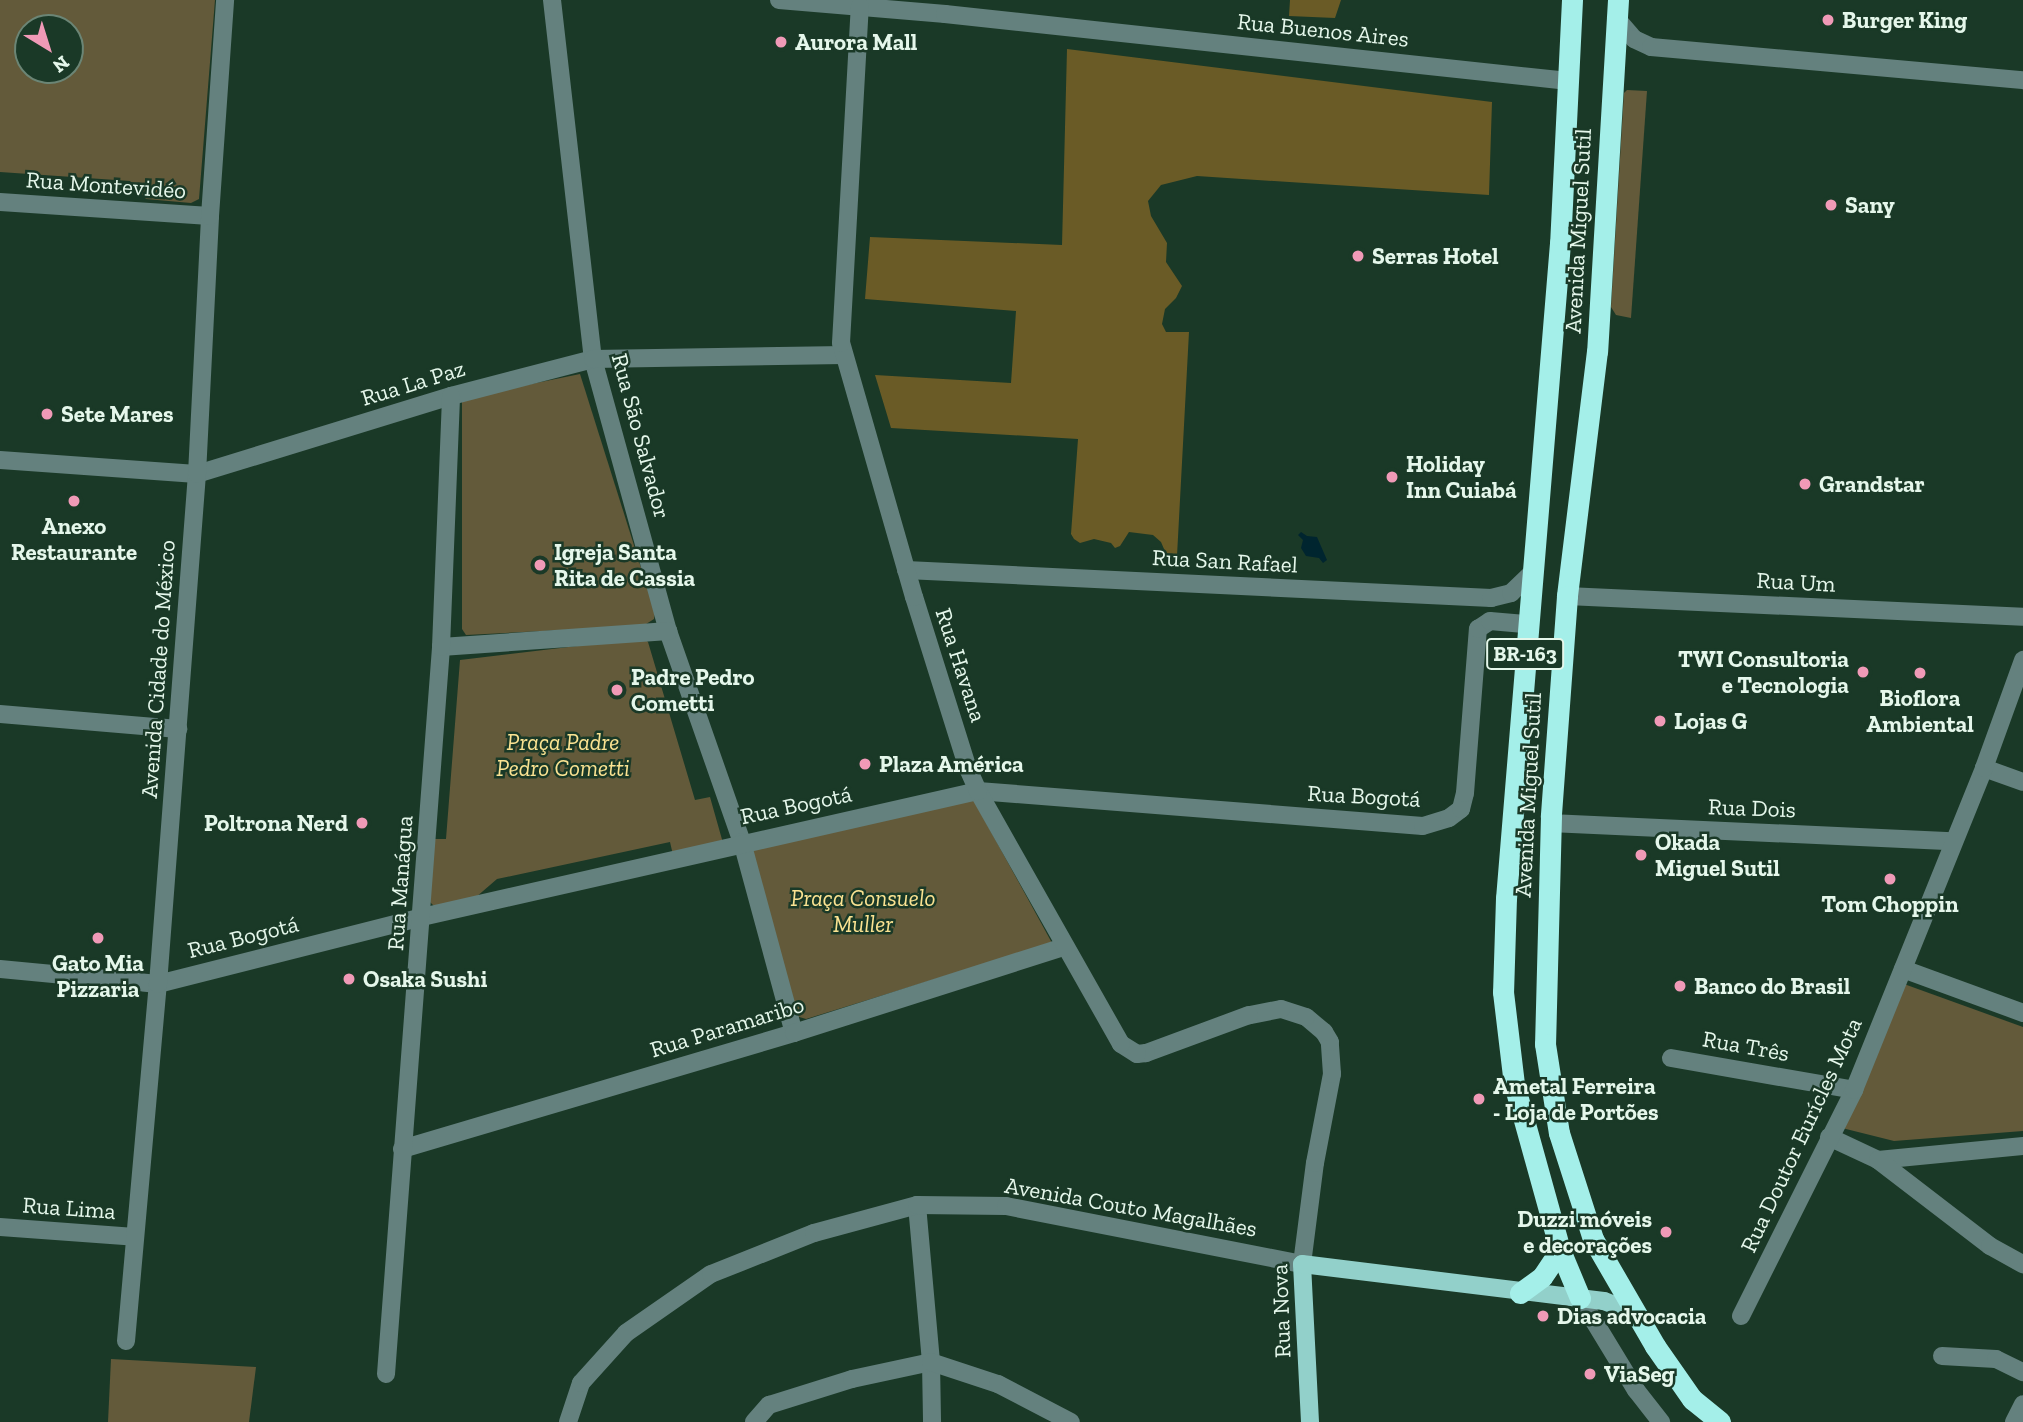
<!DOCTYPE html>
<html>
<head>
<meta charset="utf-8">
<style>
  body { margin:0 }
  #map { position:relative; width:2023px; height:1422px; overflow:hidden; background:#1a3927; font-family:"Zilla Slab",serif }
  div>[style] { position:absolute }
  .green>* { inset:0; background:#635a3a }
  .forest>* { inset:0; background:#6a5b26 }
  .water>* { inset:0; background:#00252f }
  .minor>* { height:18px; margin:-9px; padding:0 9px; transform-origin:9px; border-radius:9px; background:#64817e }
  .major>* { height:18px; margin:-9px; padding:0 9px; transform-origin:9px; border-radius:9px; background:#92d0ca }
  .highway>* { height:21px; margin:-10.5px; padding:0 10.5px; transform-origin:10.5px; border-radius:10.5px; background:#a4efe9 }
  .dots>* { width:19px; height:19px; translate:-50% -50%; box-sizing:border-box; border:4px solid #1a3927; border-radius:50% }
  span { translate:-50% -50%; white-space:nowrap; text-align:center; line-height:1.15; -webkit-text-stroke:5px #1a3927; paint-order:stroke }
  .shield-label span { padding:2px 5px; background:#1a3927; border:2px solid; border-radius:5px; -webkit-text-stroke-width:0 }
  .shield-label { font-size:21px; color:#e5f7eb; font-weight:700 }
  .poi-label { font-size:23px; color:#e5f7eb; font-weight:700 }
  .left { translate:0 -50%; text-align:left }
  .right { translate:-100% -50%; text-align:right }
  .street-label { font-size:23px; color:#e5f7eb }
  .park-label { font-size:23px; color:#fbe392; font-style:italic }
  .north { position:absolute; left:14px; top:14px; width:70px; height:70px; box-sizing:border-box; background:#1a3927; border:2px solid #6b8575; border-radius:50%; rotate:142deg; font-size:19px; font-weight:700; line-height:28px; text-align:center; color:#e5f7eb }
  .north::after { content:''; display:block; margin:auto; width:24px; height:32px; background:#f09ab7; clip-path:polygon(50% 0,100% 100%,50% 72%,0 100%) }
</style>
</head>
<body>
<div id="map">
  <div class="green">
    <div style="clip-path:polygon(evenodd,0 0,215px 0,199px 199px,191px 203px,146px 199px,130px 181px,0 172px,0 0,28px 28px,70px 28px,70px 70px,28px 70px,28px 28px)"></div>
    <div style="clip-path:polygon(1627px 90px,1647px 91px,1631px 318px,1616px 315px,1611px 307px,1624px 93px)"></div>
    <div style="clip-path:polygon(580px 374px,655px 612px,654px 619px,643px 626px,466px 635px,462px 629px,462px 401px,468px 397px)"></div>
    <div style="clip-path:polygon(644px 638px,648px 642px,695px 800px,710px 797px,723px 843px,673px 855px,670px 842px,497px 879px,468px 904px,436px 908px,429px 901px,432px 839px,446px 839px,460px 660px)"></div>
    <div style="clip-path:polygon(972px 797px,1052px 943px,806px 1019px,796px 1016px,752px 853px,756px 848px)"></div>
    <div style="clip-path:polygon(1904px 984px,2023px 1027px,2023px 1131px,1894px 1141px,1842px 1128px)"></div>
    <div style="clip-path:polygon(111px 1359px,256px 1367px,249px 1422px,108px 1422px)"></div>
  </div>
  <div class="forest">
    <div style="clip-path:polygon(1290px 0,1341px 0,1335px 18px,1289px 16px)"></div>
    <div style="clip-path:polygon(1067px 49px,1492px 102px,1489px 195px,1197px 176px,1161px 185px,1148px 201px,1151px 216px,1167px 243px,1166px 262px,1182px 286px,1176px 298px,1165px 309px,1162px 324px,1166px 332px,1189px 332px,1177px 556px,1172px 560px,1167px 556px,1161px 542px,1153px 535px,1129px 532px,1120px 546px,1115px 548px,1111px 543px,1094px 539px,1080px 543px,1074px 539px,1071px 534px,1078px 439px,891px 428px,875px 375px,1011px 383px,1016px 311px,865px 299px,870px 237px,1062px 245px)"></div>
  </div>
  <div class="water">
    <div style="clip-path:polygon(1301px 532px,1307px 536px,1317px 537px,1327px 560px,1323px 563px,1319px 558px,1306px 556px,1301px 548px,1303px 540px,1298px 535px)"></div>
  </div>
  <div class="minor">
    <div style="left:552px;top:0;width:361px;rotate:83.5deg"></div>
    <div style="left:593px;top:359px;width:282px;rotate:74.6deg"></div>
    <div style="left:668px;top:631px;width:224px;rotate:70.7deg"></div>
    <div style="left:742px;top:842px;width:198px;rotate:74.8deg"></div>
    <div style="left:779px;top:0;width:167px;rotate:4.8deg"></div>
    <div style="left:945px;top:14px;width:627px;rotate:6.14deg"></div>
    <div style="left:1616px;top:18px;width:28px;rotate:49deg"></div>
    <div style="left:1634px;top:39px;width:19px;rotate:25deg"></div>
    <div style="left:1651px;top:47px;width:373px;rotate:5.1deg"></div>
    <div style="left:0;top:202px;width:210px;rotate:3.8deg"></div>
    <div style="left:0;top:460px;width:197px;rotate:4.1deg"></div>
    <div style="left:197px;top:474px;width:266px;rotate:-17.1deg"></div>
    <div style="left:451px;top:396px;width:147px;rotate:-14.6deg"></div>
    <div style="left:593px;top:359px;width:251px;rotate:-0.9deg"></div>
    <div style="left:906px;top:570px;width:586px;rotate:2.74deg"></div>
    <div style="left:1491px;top:598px;width:21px;rotate:-14deg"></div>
    <div style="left:1511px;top:593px;width:29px;rotate:-44deg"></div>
    <div style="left:1567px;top:596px;width:456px;rotate:2.6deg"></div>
    <div style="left:441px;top:647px;width:228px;rotate:-4deg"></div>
    <div style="left:0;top:714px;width:179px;rotate:4.8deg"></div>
    <div style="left:1984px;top:768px;width:41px;rotate:19.7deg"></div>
    <div style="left:1550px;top:823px;width:402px;rotate:2.6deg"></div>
    <div style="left:0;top:969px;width:159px;rotate:5.4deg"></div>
    <div style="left:158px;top:984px;width:272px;rotate:-14.2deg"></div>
    <div style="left:422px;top:917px;width:570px;rotate:-12.77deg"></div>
    <div style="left:978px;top:791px;width:446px;rotate:4.5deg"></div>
    <div style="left:1423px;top:826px;width:27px;rotate:-17deg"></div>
    <div style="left:1449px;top:818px;width:15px;rotate:-37deg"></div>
    <div style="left:1461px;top:809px;width:16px;rotate:-76deg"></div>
    <div style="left:1465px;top:793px;width:165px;rotate:-85.5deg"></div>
    <div style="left:1478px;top:629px;width:14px;rotate:-34deg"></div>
    <div style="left:1490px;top:621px;width:38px;rotate:5deg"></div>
    <div style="left:1903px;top:969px;width:128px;rotate:20.1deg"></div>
    <div style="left:1671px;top:1058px;width:186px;rotate:9.9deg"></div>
    <div style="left:1829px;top:1137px;width:54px;rotate:25.1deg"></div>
    <div style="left:1878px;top:1160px;width:146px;rotate:-5.5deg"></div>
    <div style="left:402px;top:1149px;width:409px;rotate:-16.5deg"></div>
    <div style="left:794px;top:1033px;width:283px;rotate:-17.7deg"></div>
    <div style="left:1878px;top:1160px;width:141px;rotate:37.5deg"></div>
    <div style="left:1990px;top:1246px;width:38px;rotate:29deg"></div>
    <div style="left:917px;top:1205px;width:158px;rotate:84.9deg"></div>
    <div style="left:931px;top:1362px;width:60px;rotate:89deg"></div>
    <div style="left:0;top:1227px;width:135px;rotate:4.2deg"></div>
    <div style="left:1580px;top:1298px;width:108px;rotate:58.7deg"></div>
    <div style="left:1636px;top:1390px;width:41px;rotate:52deg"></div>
    <div style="left:1741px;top:1316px;width:253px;rotate:-63.4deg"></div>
    <div style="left:1854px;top:1090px;width:347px;rotate:-68deg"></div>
    <div style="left:1984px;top:768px;width:115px;rotate:-70.1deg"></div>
    <div style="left:126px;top:1341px;width:358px;rotate:-84.9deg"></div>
    <div style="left:158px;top:984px;width:511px;rotate:-85.63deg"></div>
    <div style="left:197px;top:474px;width:258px;rotate:-87.1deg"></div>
    <div style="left:210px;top:216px;width:217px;rotate:-86deg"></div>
    <div style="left:1942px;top:1356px;width:54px;rotate:3.2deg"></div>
    <div style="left:1996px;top:1359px;width:30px;rotate:26deg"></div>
    <div style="left:386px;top:1374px;width:729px;rotate:-85.67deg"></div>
    <div style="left:441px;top:647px;width:251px;rotate:-87.7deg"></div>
    <div style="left:568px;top:1422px;width:41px;rotate:-71.6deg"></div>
    <div style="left:581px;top:1383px;width:67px;rotate:-48deg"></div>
    <div style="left:626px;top:1333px;width:103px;rotate:-34.8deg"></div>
    <div style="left:711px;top:1274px;width:111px;rotate:-21.7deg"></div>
    <div style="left:814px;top:1233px;width:107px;rotate:-15.2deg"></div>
    <div style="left:917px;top:1205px;width:89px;rotate:0.6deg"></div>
    <div style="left:1006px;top:1206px;width:302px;rotate:11.1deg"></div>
    <div style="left:1302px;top:1264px;width:102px;rotate:-82.7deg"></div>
    <div style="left:1315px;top:1163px;width:91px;rotate:-79.2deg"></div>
    <div style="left:1332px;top:1074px;width:32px;rotate:-94deg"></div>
    <div style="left:1330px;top:1042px;width:12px;rotate:-121deg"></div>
    <div style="left:1324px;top:1032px;width:23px;rotate:-140deg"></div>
    <div style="left:1306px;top:1017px;width:26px;rotate:-162deg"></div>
    <div style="left:1281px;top:1009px;width:33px;rotate:169deg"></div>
    <div style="left:1249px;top:1015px;width:110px;rotate:159.7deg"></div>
    <div style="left:1146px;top:1053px;width:9px;rotate:174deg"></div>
    <div style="left:1137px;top:1054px;width:19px;rotate:-148deg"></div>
    <div style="left:1121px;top:1044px;width:291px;rotate:-119.5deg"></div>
    <div style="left:978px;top:791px;width:24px;rotate:-114deg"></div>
    <div style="left:968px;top:769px;width:180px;rotate:-107.4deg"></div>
    <div style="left:914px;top:597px;width:264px;rotate:-106deg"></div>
    <div style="left:841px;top:343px;width:337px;rotate:-86.8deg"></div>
    <div style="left:754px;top:1422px;width:23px;rotate:-49deg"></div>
    <div style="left:769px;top:1405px;width:87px;rotate:-17.4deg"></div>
    <div style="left:852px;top:1379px;width:81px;rotate:-12.1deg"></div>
    <div style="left:931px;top:1362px;width:71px;rotate:18.2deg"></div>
    <div style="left:998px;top:1384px;width:82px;rotate:27.5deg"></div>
    <div style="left:2014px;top:1422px;width:20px;rotate:-63deg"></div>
  </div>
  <div class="major">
    <div style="left:1310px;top:1422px;width:158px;rotate:-92.9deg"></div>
    <div style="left:1302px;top:1264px;width:304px;rotate:7deg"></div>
    <div style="left:1604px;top:1301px;width:33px;rotate:21deg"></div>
  </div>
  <div class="highway">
    <div style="left:1572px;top:0;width:243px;rotate:92.8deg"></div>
    <div style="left:1560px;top:243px;width:657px;rotate:94.71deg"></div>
    <div style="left:1506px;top:898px;width:94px;rotate:91.8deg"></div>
    <div style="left:1503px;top:992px;width:93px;rotate:83.2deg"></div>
    <div style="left:1514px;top:1084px;width:172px;rotate:74.5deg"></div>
    <div style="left:1560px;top:1250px;width:52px;rotate:67.4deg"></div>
    <div style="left:1618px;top:0;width:352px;rotate:93.4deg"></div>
    <div style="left:1597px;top:351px;width:247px;rotate:97deg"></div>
    <div style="left:1567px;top:596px;width:221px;rotate:94.2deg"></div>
    <div style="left:1551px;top:816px;width:228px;rotate:91.5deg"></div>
    <div style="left:1545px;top:1044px;width:90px;rotate:81.1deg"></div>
    <div style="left:1559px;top:1133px;width:111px;rotate:72.2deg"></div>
    <div style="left:1593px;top:1239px;width:124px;rotate:59.9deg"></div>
    <div style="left:1655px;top:1346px;width:65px;rotate:55.1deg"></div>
    <div style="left:1692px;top:1399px;width:36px;rotate:39deg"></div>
    <div style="left:1520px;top:1293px;width:27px;rotate:-36deg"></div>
    <div style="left:1542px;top:1277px;width:32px;rotate:-56deg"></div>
  </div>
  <div class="dots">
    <div style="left:1828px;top:20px;background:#f09ab7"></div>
    <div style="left:781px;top:42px;background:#f09ab7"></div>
    <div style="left:1831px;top:205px;background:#f09ab7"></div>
    <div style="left:1358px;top:256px;background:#f09ab7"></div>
    <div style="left:47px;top:414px;background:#f09ab7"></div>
    <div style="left:1392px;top:477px;background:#f09ab7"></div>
    <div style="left:1805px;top:484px;background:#f09ab7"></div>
    <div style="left:74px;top:501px;background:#f09ab7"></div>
    <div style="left:540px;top:565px;background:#f09ab7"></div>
    <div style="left:1863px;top:672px;background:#f09ab7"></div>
    <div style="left:1920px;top:673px;background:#f09ab7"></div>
    <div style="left:617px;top:690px;background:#f09ab7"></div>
    <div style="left:1660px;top:721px;background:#f09ab7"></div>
    <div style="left:865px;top:764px;background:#f09ab7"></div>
    <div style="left:362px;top:823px;background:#f09ab7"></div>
    <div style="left:1641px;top:855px;background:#f09ab7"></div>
    <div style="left:1890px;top:879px;background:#f09ab7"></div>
    <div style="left:98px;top:938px;background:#f09ab7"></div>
    <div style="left:349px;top:979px;background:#f09ab7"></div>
    <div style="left:1680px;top:986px;background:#f09ab7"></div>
    <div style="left:1479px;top:1099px;background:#f09ab7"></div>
    <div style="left:1666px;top:1232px;background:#f09ab7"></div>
    <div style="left:1543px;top:1316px;background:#f09ab7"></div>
    <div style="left:1590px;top:1374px;background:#f09ab7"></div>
  </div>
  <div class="shield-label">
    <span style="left:1525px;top:654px">BR-163</span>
  </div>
  <div class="poi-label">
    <span class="left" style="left:1842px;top:20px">Burger King</span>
    <span class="left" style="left:795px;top:42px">Aurora Mall</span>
    <span class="left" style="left:1845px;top:205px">Sany</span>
    <span class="left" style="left:1372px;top:256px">Serras Hotel</span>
    <span class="left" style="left:61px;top:414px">Sete Mares</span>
    <span class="left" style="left:1406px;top:477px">Holiday<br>Inn Cuiabá</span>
    <span class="left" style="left:1819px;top:484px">Grandstar</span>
    <span style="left:74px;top:539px">Anexo<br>Restaurante</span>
    <span class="left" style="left:554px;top:565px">Igreja Santa<br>Rita de Cassia</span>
    <span class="right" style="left:1849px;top:672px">TWI Consultoria<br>e Tecnologia</span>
    <span class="left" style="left:631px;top:690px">Padre Pedro<br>Cometti</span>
    <span style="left:1920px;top:711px">Bioflora<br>Ambiental</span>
    <span class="left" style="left:1674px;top:721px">Lojas G</span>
    <span class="left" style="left:879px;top:764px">Plaza América</span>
    <span class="right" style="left:348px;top:823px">Poltrona Nerd</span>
    <span class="left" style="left:1655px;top:855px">Okada<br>Miguel Sutil</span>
    <span style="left:1890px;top:904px">Tom Choppin</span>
    <span style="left:98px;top:976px">Gato Mia<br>Pizzaria</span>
    <span class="left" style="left:363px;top:979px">Osaka Sushi</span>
    <span class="left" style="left:1694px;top:986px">Banco do Brasil</span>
    <span class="left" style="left:1493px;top:1099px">Ametal Ferreira<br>- Loja de Portões</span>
    <span class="right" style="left:1652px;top:1232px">Duzzi móveis<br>e decorações</span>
    <span class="left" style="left:1557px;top:1316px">Dias advocacia</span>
    <span class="left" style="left:1604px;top:1374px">ViaSeg</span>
  </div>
  <div class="street-label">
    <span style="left:1323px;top:30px;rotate:6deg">Rua Buenos Aires</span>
    <span style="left:106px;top:185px;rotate:4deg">Rua Montevidéo</span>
    <span style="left:1578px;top:231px;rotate:-87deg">Avenida Miguel Sutil</span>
    <span style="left:413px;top:383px;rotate:-17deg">Rua La Paz</span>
    <span style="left:641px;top:436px;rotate:75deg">Rua São Salvador</span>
    <span style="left:1225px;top:561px;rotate:3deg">Rua San Rafael</span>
    <span style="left:1796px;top:582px;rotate:3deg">Rua Um</span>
    <span style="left:961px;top:665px;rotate:72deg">Rua Havana</span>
    <span style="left:158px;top:669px;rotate:-86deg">Avenida Cidade do México</span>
    <span style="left:1528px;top:795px;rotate:-87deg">Avenida Miguel Sutil</span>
    <span style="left:1364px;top:796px;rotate:3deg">Rua Bogotá</span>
    <span style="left:796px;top:805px;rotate:-12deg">Rua Bogotá</span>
    <span style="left:1752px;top:808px;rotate:2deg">Rua Dois</span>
    <span style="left:400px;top:883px;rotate:-86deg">Rua Manágua</span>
    <span style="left:243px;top:937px;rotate:-14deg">Rua Bogotá</span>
    <span style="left:727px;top:1027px;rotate:-17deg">Rua Paramaribo</span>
    <span style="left:1746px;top:1046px;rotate:10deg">Rua Três</span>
    <span style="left:1801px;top:1135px;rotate:-65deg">Rua Doutor Eurícles Mota</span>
    <span style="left:1131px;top:1207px;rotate:10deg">Avenida Couto Magalhães</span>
    <span style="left:69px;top:1208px;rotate:4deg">Rua Lima</span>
    <span style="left:1281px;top:1311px;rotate:-92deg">Rua Nova</span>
  </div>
  <div class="park-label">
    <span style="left:563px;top:755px">Praça Padre<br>Pedro Cometti</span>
    <span style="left:863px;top:911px">Praça Consuelo<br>Muller</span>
  </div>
  <div class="north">N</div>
</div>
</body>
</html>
